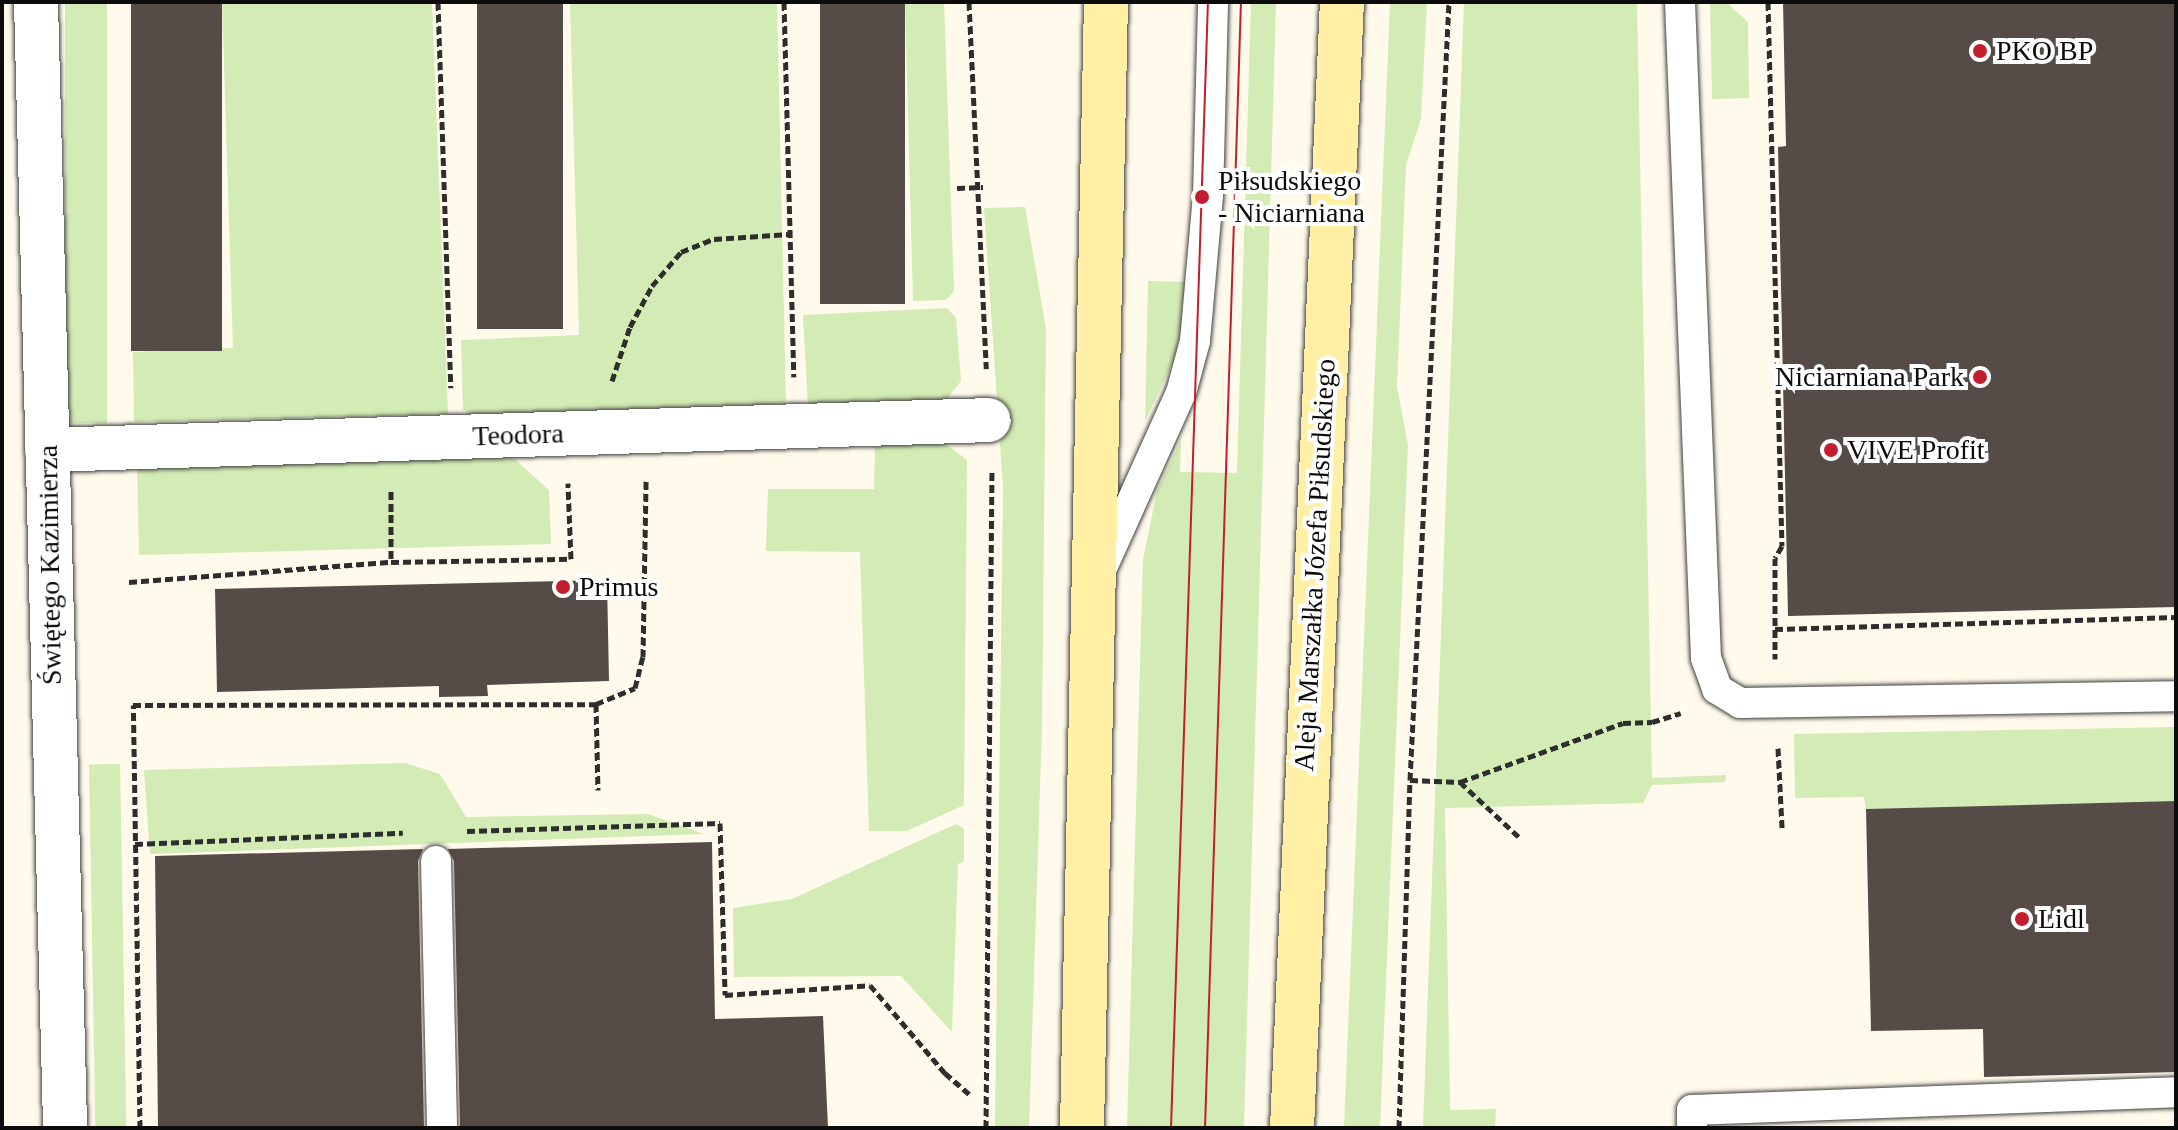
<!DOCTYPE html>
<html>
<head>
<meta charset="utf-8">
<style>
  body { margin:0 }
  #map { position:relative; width:2178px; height:1130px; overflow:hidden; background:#fffaeb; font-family:Georgia,serif }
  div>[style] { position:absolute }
  .green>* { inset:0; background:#d3ebb4; transform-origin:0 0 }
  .building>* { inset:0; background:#554c48; transform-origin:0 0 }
  .path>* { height:5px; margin-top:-2.5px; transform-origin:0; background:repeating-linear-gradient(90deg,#2e2e2e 0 8px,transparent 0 12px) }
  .roads { filter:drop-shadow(0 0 2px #3f3f3f) drop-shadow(0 0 2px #3f3f3f) }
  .service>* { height:30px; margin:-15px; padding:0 15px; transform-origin:15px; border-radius:15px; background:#fff }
  .minor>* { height:44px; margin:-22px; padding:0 22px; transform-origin:22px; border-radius:22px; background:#fff }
  .secondary>* { height:44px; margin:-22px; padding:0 22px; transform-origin:22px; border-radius:22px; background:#fff0a6 }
  .tram>* { height:2px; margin:-1px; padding:0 1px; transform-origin:1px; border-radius:1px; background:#c21e2f }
  .dots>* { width:22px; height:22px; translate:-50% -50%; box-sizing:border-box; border:4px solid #fff; border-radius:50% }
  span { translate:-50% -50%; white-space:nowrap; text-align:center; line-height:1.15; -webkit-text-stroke:8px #fff; paint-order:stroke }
  .poi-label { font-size:28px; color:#0c0c0c }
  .left { translate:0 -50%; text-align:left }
  .right { translate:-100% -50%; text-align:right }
  .street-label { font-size:28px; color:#0c0c0c }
  .frame { position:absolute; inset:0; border:4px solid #0c0c0c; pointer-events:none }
</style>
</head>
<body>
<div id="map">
  <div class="green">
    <div style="left:65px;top:2px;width:42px;height:421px"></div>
    <div style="clip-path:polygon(222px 2px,432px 2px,448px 414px,134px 422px,133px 352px,233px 348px)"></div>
    <div style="clip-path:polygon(570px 2px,777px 2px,786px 404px,470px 415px,463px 409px,461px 340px,579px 335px)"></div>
    <div style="clip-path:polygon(905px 2px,944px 2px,954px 291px,946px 300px,913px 301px)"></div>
    <div style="clip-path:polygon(1251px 2px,1276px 2px,1244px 1128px,1127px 1128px,1143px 560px,1157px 491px,1181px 440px,1180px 472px,1237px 473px)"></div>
    <div style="clip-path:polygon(1390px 2px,1427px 2px,1421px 119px,1406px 165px,1397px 387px,1408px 445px,1380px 1128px,1344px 1128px)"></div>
    <div style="clip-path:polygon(1464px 2px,1637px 2px,1652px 778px,1726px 775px,1725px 782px,1652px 785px,1643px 803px,1445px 808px,1450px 1110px,1496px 1109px,1495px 1128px,1423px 1128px)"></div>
    <div style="clip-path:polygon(1710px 2px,1726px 2px,1748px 22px,1749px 98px,1712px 99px)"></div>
    <div style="clip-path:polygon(1025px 207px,1046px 329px,1042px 726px,1029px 1128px,995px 1128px,1003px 489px,984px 208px)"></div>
    <div style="clip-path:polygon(1148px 281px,1189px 282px,1175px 358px,1145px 421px)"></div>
    <div style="clip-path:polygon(947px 308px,956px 318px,961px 381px,944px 402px,808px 406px,803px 315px)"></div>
    <div style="clip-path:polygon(946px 444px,967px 460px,964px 805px,907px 831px,869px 831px,860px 552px,766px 551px,768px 489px,874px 489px,875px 445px)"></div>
    <div style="clip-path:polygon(511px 456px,549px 490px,551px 544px,139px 555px,137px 465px)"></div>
    <div style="clip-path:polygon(2176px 727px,2176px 801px,1866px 809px,1864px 797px,1795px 798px,1794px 734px)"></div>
    <div style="clip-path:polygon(405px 763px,440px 774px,466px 817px,648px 814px,704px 834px,150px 854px,144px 770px)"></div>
    <div style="left:120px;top:764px;width:364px;height:31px;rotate:89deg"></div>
    <div style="clip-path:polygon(956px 824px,964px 829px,964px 861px,958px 864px,952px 1032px,901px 976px,734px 977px,733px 908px,792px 899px)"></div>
  </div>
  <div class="building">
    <div style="left:131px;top:2px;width:91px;height:349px"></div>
    <div style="left:477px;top:2px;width:86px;height:327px"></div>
    <div style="left:820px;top:2px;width:85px;height:302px"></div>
    <div style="clip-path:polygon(1783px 2px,2176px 2px,2176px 607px,1788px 616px,1778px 147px,1786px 146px)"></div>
    <div style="clip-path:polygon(607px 580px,609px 681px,487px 685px,488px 696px,439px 697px,439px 686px,217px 692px,215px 589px)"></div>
    <div style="clip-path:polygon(2176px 801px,2176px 1072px,1984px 1077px,1983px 1029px,1871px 1031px,1866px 809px)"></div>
    <div style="clip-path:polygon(712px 842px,715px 1019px,823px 1016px,828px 1128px,460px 1128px,454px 861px,448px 849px)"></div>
    <div style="clip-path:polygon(423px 849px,418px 861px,424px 1128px,158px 1128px,155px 856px)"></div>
  </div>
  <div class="path">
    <div style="left:438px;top:2px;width:386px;rotate:88.1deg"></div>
    <div style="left:784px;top:2px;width:375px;rotate:88.5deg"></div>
    <div style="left:969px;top:2px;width:367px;rotate:87.3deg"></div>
    <div style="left:1768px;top:2px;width:544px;rotate:88.53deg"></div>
    <div style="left:1782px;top:546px;width:14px;rotate:120deg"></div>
    <div style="left:1775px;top:558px;width:101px;rotate:90deg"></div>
    <div style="left:957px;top:188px;width:26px;rotate:-2deg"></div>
    <div style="left:612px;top:381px;width:57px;rotate:-71.6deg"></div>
    <div style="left:630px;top:327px;width:47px;rotate:-61.8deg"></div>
    <div style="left:652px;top:286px;width:45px;rotate:-49.5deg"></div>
    <div style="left:681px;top:252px;width:35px;rotate:-22deg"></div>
    <div style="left:714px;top:239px;width:76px;rotate:-3.8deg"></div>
    <div style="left:391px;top:491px;width:71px;rotate:90deg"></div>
    <div style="left:129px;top:582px;width:263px;rotate:-4.4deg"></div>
    <div style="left:391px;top:562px;width:180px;rotate:-1deg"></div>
    <div style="left:571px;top:559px;width:76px;rotate:-92.3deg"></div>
    <div style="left:1775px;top:629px;width:401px;rotate:-1.7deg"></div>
    <div style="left:596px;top:704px;width:42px;rotate:-22.3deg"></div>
    <div style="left:635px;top:688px;width:32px;rotate:-76deg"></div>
    <div style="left:643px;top:657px;width:176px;rotate:-89deg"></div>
    <div style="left:1778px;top:748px;width:80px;rotate:87.1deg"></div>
    <div style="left:1410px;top:780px;width:50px;rotate:2.3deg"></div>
    <div style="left:1460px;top:782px;width:173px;rotate:-19.9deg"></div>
    <div style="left:1623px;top:723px;width:29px;rotate:-2deg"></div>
    <div style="left:1652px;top:722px;width:30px;rotate:-17deg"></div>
    <div style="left:1460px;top:782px;width:81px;rotate:43deg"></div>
    <div style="left:467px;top:831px;width:253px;rotate:-1.8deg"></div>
    <div style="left:720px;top:823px;width:172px;rotate:88.3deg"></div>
    <div style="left:725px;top:995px;width:145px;rotate:-3.9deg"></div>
    <div style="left:870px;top:985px;width:116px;rotate:49.6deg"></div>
    <div style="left:945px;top:1073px;width:32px;rotate:41deg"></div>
    <div style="left:135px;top:844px;width:268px;rotate:-2.4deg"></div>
    <div style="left:140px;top:1128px;width:423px;rotate:-90.9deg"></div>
    <div style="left:133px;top:705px;width:463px;rotate:-0.1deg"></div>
    <div style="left:596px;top:704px;width:86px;rotate:88.7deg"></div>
    <div style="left:986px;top:1128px;width:658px;rotate:-89.48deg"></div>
    <div style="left:1399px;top:1128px;width:348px;rotate:-88.2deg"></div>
    <div style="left:1410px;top:780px;width:779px;rotate:-87.13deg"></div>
  </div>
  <div class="roads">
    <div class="service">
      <div style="left:1680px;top:2px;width:657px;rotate:87.73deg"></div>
      <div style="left:1706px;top:658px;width:33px;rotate:70deg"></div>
      <div style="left:1717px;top:689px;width:27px;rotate:31deg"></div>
      <div style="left:1740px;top:703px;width:436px;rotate:-0.9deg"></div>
      <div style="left:1100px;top:572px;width:196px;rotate:-65.7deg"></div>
      <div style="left:1181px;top:393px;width:54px;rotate:-74.9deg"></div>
      <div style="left:1195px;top:341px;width:146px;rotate:-84.9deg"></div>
      <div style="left:1208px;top:196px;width:194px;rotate:-88.5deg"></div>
      <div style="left:436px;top:861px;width:267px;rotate:88.7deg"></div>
      <div style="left:1692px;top:1128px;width:18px;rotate:-90deg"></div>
      <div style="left:1692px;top:1110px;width:484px;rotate:-2.1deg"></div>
    </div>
    <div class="minor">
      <div style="left:36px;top:2px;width:1126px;rotate:88.52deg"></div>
      <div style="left:47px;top:450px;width:942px;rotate:-1.82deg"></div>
    </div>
    <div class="secondary">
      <div style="left:1082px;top:1128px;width:1126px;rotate:-88.78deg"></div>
      <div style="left:1292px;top:1128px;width:1127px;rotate:-87.46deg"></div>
    </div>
  </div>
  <div class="tram">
    <div style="left:1171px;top:1128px;width:1127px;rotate:-88.12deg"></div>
    <div style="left:1205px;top:1128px;width:1127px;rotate:-88.17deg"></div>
  </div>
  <div class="dots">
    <div style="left:1980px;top:51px;background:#c21e2f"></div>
    <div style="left:1202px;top:197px;background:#c21e2f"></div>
    <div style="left:1980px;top:377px;background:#c21e2f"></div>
    <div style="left:1831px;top:450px;background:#c21e2f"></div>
    <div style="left:563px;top:587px;background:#c21e2f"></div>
    <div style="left:2022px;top:919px;background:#c21e2f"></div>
  </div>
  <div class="poi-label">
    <span class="left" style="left:1996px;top:51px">PKO BP</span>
    <span class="left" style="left:1218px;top:197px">Piłsudskiego<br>- Niciarniana</span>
    <span class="right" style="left:1964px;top:377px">Niciarniana Park</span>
    <span class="left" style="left:1847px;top:450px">VIVE Profit</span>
    <span class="left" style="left:579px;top:587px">Primus</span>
    <span class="left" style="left:2038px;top:919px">Lidl</span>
  </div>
  <div class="street-label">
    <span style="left:518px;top:435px;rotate:-2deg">Teodora</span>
    <span style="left:50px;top:565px;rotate:-91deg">Świętego Kazimierza</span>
    <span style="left:1315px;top:565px;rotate:-87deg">Aleja Marszałka Józefa Piłsudskiego</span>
  </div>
  <div class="frame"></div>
</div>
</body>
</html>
